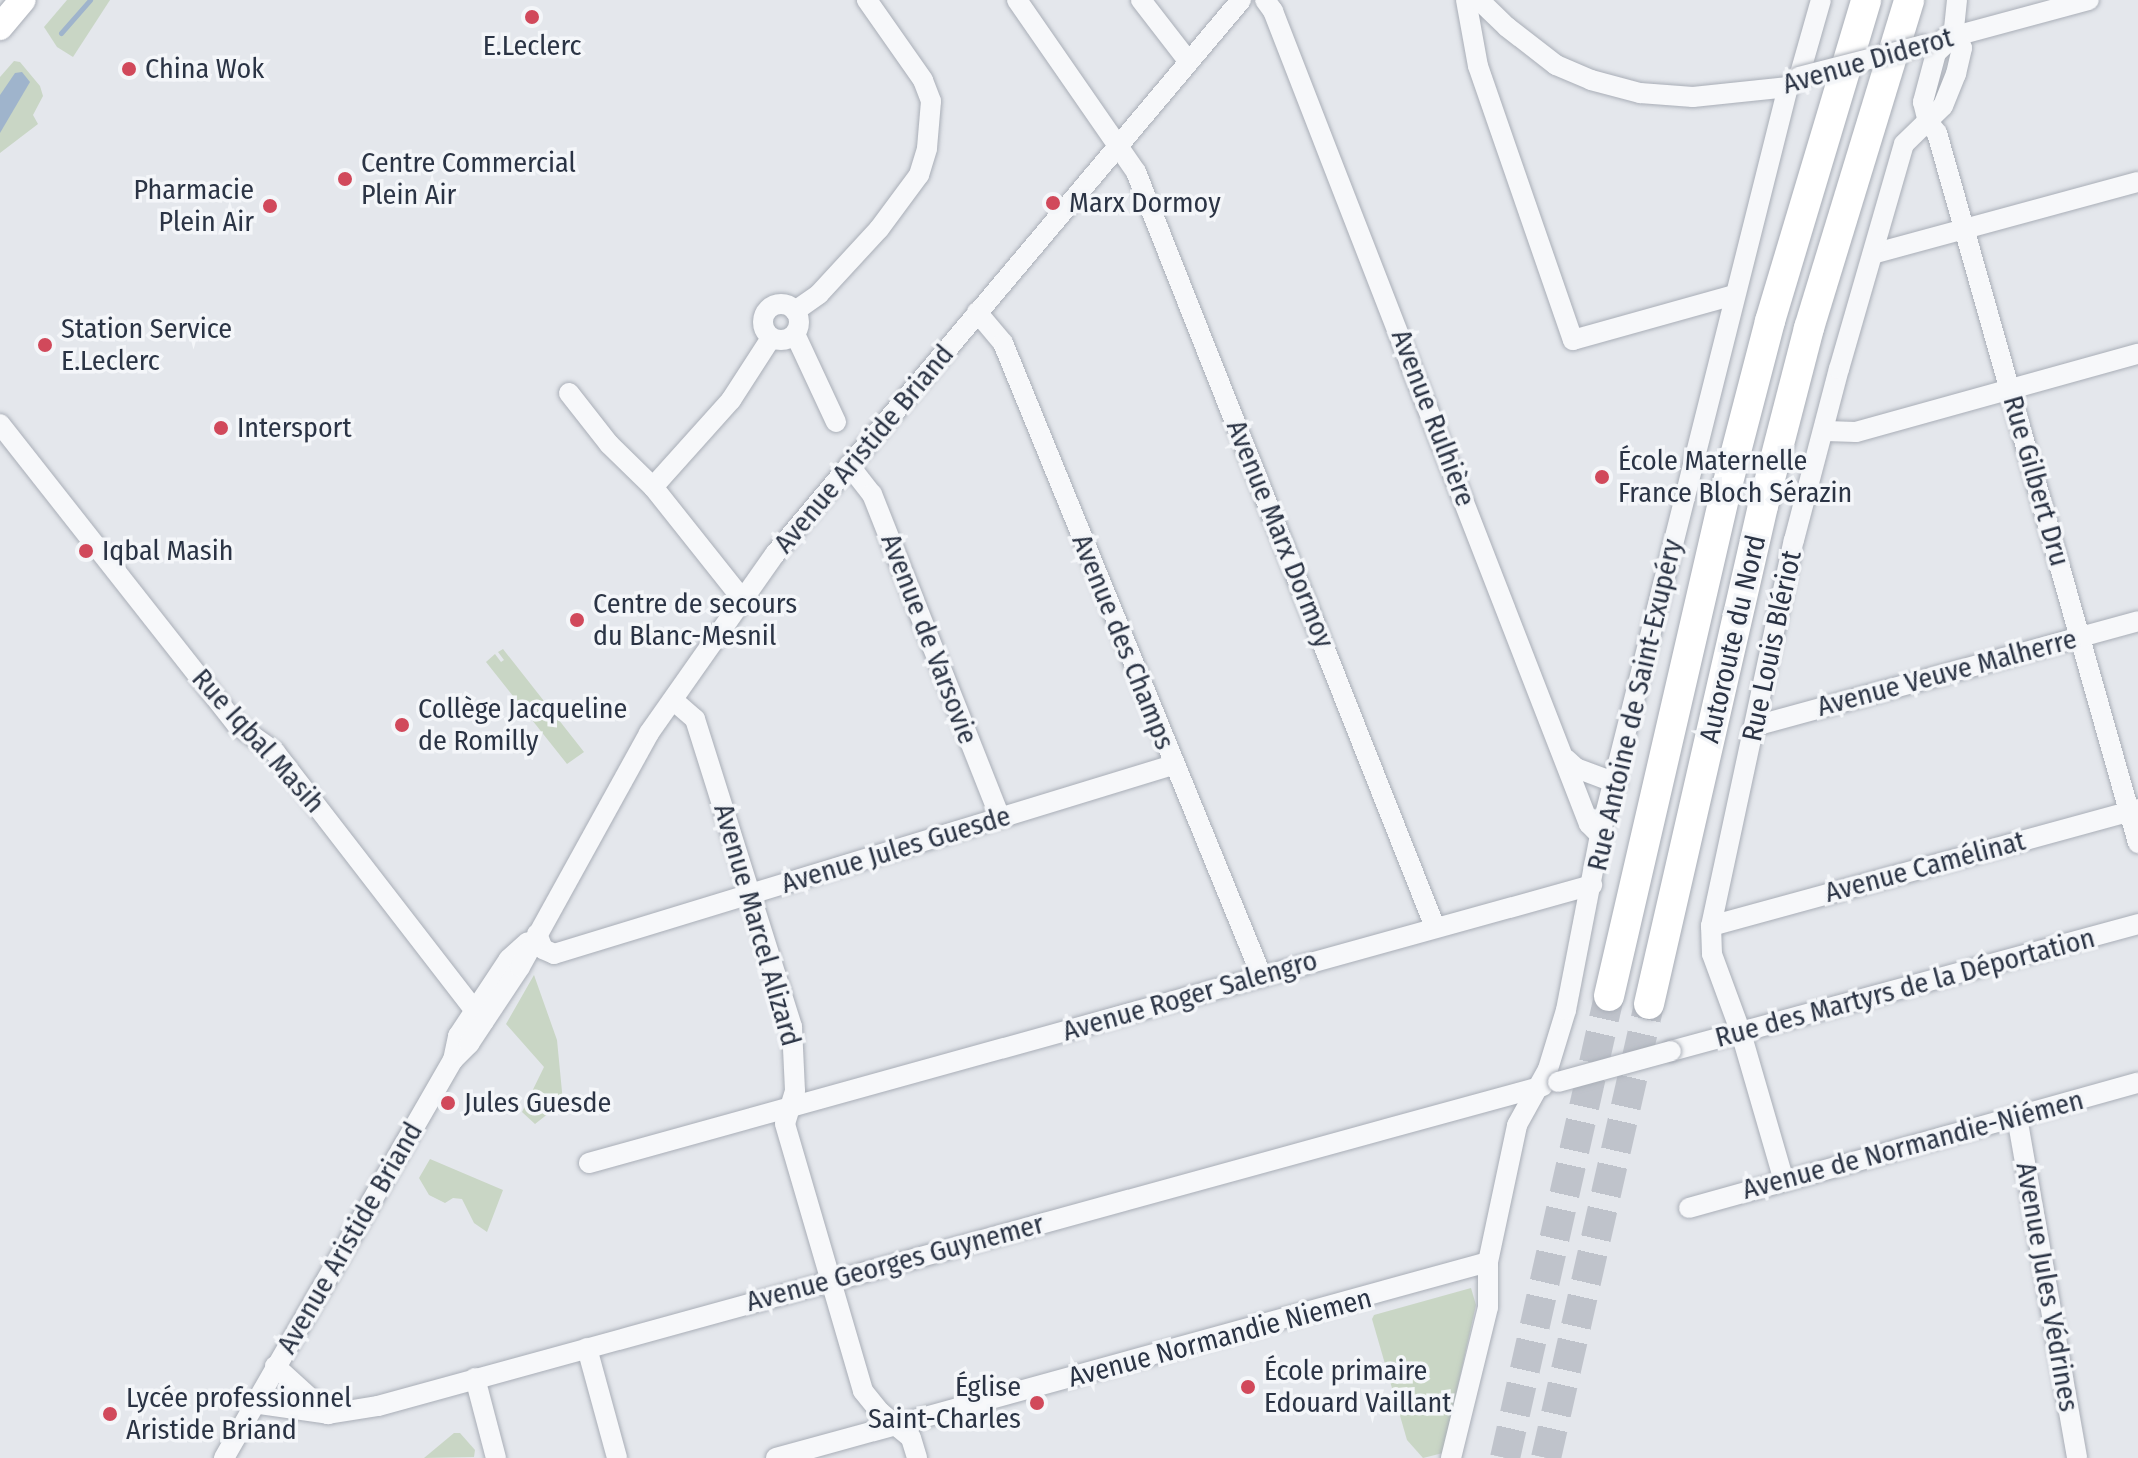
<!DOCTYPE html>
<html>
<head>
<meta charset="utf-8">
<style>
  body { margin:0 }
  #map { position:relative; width:2138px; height:1458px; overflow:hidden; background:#e4e7ec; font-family:"Fira Sans Condensed",sans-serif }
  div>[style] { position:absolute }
  .green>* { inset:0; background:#c9d6c5 }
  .water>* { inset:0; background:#9fb4cc }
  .stream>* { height:5px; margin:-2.5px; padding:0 2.5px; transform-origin:2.5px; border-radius:2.5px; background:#9fb4cc }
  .highway-tunnel>* { height:30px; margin-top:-15px; transform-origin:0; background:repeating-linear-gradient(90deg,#bfc3cb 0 30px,transparent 0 45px) }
  .roads { filter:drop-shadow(0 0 2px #a9aeb7) drop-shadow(0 0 2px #a9aeb7) }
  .minor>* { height:20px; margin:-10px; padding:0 10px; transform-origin:10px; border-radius:10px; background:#f7f8fa }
  .minor>.ring { margin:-10px; padding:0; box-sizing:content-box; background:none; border:20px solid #f7f8fa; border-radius:50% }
  .major>* { height:26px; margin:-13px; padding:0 13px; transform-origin:13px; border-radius:13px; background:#fff }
  .highway>* { height:30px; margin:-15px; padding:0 15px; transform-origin:15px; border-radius:15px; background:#fff }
  .bridges { filter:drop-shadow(0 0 2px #a9aeb7) drop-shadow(0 0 2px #a9aeb7) }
  .minor-bridge>* { height:20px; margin:-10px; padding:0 10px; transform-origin:10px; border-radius:10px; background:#f7f8fa }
  .dots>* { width:22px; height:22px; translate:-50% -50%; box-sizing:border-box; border:4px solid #f4f6f9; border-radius:50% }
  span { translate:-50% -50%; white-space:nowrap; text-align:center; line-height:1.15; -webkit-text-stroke:7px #f4f6f9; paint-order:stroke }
  .poi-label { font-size:28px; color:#2b3445 }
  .left { translate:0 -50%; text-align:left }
  .right { translate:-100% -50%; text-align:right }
  .street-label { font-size:28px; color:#2b3445 }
</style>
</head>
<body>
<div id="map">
  <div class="green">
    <div style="clip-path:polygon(67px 0,110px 0,73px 57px,57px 47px,44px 27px)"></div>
    <div style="clip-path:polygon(14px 61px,20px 62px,40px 86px,43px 96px,33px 115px,38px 124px,0 153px,0 77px)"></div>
    <div style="clip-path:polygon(503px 649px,584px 752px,567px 764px,486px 662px,495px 654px,501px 662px,504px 660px,498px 652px)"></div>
    <div style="clip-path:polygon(534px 975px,557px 1040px,563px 1102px,535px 1124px,522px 1112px,544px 1067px,506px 1024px)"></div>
    <div style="clip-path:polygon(430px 1159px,503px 1190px,487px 1232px,474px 1223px,462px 1199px,453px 1198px,445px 1203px,429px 1195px,419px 1178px)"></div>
    <div style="clip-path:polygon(1471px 1288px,1476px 1305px,1443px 1453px,1423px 1458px,1407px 1440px,1372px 1319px,1374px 1315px)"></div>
    <div style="clip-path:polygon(454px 1433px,460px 1433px,475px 1450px,474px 1457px,424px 1458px)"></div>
  </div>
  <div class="water">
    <div style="clip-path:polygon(22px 72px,30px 82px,0 133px,0 95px,15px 73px)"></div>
  </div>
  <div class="stream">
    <div style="left:61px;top:33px;width:44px;rotate:-48.7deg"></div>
  </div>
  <div class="highway-tunnel">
    <div style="left:1505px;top:1458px;width:474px;rotate:-77.3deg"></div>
    <div style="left:1546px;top:1458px;width:466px;rotate:-77.2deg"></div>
  </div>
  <div class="roads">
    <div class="minor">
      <div style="left:1017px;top:0;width:209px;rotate:55.3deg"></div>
      <div style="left:1136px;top:172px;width:812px;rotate:68.4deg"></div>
      <div style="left:1141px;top:0;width:78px;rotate:52.3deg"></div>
      <div style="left:1265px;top:0;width:14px;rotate:54deg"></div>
      <div style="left:1273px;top:11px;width:872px;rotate:68.76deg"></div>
      <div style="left:1589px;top:824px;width:16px;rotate:45deg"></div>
      <div style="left:1466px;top:0;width:67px;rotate:79.7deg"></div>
      <div style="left:1478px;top:66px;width:290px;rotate:70.9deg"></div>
      <div style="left:1573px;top:340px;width:167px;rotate:-15.6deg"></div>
      <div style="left:1479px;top:0;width:39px;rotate:44deg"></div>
      <div style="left:1507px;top:27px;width:62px;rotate:37.8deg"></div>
      <div style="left:1556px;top:65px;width:38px;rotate:23deg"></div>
      <div style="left:1591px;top:80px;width:51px;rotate:14.9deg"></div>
      <div style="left:1640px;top:93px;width:53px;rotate:4.3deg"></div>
      <div style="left:1693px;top:97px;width:96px;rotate:-6deg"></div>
      <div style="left:1788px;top:87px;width:15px;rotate:-42deg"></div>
      <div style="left:1799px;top:77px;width:80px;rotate:-74.1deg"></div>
      <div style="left:1957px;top:0;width:37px;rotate:96deg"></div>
      <div style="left:1953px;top:37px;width:23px;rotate:137deg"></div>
      <div style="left:1936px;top:53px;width:51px;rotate:104.9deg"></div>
      <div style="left:1923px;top:102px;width:21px;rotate:76deg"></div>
      <div style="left:1928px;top:122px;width:14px;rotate:51deg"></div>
      <div style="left:1937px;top:133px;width:738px;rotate:74.19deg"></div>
      <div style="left:1944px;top:39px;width:150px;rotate:-15.1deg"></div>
      <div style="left:1876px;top:253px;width:271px;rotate:-15.2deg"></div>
      <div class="ring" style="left:763px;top:304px;width:16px;height:16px"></div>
      <div style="left:795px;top:311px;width:29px;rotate:-35deg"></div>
      <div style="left:819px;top:294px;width:88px;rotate:-47.3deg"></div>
      <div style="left:879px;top:229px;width:67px;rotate:-53.5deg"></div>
      <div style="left:919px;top:175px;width:28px;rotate:-73deg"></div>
      <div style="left:927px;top:148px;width:47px;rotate:-85.1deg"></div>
      <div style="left:931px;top:101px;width:22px;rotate:-111deg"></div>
      <div style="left:923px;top:80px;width:98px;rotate:-125deg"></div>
      <div style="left:977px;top:312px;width:40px;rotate:50deg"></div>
      <div style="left:1003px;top:343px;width:685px;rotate:67.78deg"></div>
      <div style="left:795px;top:334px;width:97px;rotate:65deg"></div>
      <div style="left:569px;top:393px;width:65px;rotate:51.9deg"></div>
      <div style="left:609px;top:444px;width:62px;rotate:44.3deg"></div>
      <div style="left:0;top:424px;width:383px;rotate:51.8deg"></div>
      <div style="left:237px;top:725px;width:47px;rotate:35.4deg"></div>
      <div style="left:275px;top:752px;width:341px;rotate:52.3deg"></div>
      <div style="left:1826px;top:431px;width:30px;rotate:2deg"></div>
      <div style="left:1856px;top:432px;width:293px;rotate:-15.5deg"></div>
      <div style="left:849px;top:465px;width:37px;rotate:52deg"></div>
      <div style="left:872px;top:494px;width:348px;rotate:68.4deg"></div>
      <div style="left:743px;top:600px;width:144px;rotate:-128.5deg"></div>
      <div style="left:653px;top:487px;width:117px;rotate:-48.1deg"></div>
      <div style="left:731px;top:400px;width:74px;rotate:-57.2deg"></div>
      <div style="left:673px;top:700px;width:29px;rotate:41deg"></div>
      <div style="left:695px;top:719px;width:323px;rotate:72.5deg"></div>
      <div style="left:792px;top:1027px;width:64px;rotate:87.3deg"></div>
      <div style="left:795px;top:1091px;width:34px;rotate:107deg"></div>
      <div style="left:785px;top:1124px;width:278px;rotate:73.7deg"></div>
      <div style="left:863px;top:1391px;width:27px;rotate:51deg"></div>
      <div style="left:880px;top:1412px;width:40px;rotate:40deg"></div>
      <div style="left:911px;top:1438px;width:21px;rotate:73deg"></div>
      <div style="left:1755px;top:726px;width:397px;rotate:-15.3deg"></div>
      <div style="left:1566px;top:759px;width:13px;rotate:42deg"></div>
      <div style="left:1576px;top:768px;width:43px;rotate:20.6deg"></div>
      <div style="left:1711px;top:926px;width:443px;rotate:-15.3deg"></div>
      <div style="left:537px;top:934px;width:16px;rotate:68deg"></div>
      <div style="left:543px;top:949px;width:12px;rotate:24deg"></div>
      <div style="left:554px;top:954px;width:647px;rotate:-16.98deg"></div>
      <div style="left:1671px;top:1051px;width:484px;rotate:-15.2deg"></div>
      <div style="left:453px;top:1060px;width:25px;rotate:-78deg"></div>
      <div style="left:458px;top:1036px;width:92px;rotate:-56.5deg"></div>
      <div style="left:509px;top:959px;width:25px;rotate:-42deg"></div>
      <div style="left:2017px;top:1117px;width:346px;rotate:80deg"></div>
      <div style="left:589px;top:1163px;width:1041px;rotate:-15.49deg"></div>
      <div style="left:1784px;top:1181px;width:154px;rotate:-106.2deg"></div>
      <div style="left:1741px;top:1033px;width:84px;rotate:-110.2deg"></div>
      <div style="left:1712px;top:954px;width:28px;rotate:-92deg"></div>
      <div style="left:1711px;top:926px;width:395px;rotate:-77.9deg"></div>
      <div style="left:1794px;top:540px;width:177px;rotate:-75.3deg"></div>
      <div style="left:1839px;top:369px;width:234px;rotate:-73.9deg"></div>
      <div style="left:1904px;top:144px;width:54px;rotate:-44.3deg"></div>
      <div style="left:1943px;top:106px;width:35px;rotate:-68deg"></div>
      <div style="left:1956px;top:74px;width:27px;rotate:-77deg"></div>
      <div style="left:1962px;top:48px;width:14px;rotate:-129deg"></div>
      <div style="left:1689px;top:1208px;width:466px;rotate:-15.6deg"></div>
      <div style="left:587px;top:1348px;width:114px;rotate:74.7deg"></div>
      <div style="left:275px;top:1366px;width:72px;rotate:42.2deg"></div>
      <div style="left:475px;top:1378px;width:83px;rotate:75.3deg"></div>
      <div style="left:253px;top:1403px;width:76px;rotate:8.3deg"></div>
      <div style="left:328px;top:1414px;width:51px;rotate:-9.1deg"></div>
      <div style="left:378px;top:1406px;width:1208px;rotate:-15.36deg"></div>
      <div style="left:224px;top:1458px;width:459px;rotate:-60.1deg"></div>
      <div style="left:453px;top:1060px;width:23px;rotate:-45deg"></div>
      <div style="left:469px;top:1044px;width:92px;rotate:-56.5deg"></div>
      <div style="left:520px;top:967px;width:267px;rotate:-61.1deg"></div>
      <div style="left:649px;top:733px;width:219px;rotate:-54.9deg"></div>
      <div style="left:775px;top:554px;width:724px;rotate:-49.93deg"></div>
      <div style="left:776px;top:1458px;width:738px;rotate:-15.39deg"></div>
      <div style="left:1488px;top:1262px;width:140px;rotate:-78deg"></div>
      <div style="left:1517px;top:1125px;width:64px;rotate:-61deg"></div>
      <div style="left:1548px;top:1069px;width:62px;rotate:-73deg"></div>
      <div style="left:1566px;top:1010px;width:178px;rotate:-79deg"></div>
      <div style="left:1600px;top:835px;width:771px;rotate:-75.89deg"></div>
      <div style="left:1451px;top:1458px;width:155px;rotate:-76.2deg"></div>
      <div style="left:1488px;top:1307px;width:45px;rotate:-90deg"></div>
    </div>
    <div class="major">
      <div style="left:0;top:27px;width:35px;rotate:-50deg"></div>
    </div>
    <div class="highway">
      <div style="left:1609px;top:996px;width:515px;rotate:-76.99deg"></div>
      <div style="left:1725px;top:494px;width:179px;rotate:-75.4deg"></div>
      <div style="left:1770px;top:321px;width:335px;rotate:-73.3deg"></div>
      <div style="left:1649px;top:1004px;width:511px;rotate:-77.11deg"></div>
      <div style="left:1763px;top:506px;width:184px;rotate:-75.5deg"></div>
      <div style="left:1809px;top:328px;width:343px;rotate:-73deg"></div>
    </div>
  </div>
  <div class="bridges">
    <div class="minor-bridge">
      <div style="left:1799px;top:77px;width:129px;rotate:-14.4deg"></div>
      <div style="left:1558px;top:1082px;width:117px;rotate:-15.3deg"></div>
    </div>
  </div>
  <div class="dots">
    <div style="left:532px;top:17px;background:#d1495b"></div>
    <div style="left:129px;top:69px;background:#d1495b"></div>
    <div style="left:345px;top:179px;background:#d1495b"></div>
    <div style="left:1053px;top:203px;background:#d1495b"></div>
    <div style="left:270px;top:206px;background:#d1495b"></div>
    <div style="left:45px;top:345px;background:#d1495b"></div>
    <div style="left:221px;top:428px;background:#d1495b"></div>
    <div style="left:1602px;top:477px;background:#d1495b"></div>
    <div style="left:86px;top:551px;background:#d1495b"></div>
    <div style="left:577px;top:620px;background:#d1495b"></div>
    <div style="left:402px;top:725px;background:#d1495b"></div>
    <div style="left:448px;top:1103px;background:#d1495b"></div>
    <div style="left:1248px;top:1387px;background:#d1495b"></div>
    <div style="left:1037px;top:1403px;background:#d1495b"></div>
    <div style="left:110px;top:1414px;background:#d1495b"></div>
  </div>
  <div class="poi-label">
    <span style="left:532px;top:46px">E.Leclerc</span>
    <span class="left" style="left:145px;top:69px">China Wok</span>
    <span class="left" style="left:361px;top:179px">Centre Commercial<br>Plein Air</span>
    <span class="right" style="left:254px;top:206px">Pharmacie<br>Plein Air</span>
    <span class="left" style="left:1069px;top:203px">Marx Dormoy</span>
    <span class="left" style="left:61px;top:345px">Station Service<br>E.Leclerc</span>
    <span class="left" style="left:237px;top:428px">Intersport</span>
    <span class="left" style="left:1618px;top:477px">École Maternelle<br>France Bloch Sérazin</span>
    <span class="left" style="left:102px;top:551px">Iqbal Masih</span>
    <span class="left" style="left:593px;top:620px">Centre de secours<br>du Blanc-Mesnil</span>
    <span class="left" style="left:418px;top:725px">Collège Jacqueline<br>de Romilly</span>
    <span class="left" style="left:464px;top:1103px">Jules Guesde</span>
    <span class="left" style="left:1264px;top:1387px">École primaire<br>Edouard Vaillant</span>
    <span class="right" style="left:1021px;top:1403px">Église<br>Saint-Charles</span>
    <span class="left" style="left:126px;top:1414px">Lycée professionnel<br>Aristide Briand</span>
  </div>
  <div class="street-label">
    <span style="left:1868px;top:61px;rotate:-16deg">Avenue Diderot</span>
    <span style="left:1433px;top:418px;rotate:69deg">Avenue Rulhière</span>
    <span style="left:864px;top:449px;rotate:-50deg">Avenue Aristide Briand</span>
    <span style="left:2036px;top:481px;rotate:74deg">Rue Gilbert Dru</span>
    <span style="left:1280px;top:534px;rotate:68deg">Avenue Marx Dormoy</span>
    <span style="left:929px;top:639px;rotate:69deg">Avenue de Varsovie</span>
    <span style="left:1733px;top:639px;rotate:-77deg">Autoroute du Nord</span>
    <span style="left:1123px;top:642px;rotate:68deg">Avenue des Champs</span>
    <span style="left:1772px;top:646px;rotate:-78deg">Rue Louis Blériot</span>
    <span style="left:1947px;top:673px;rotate:-15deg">Avenue Veuve Malherre</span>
    <span style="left:1635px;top:705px;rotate:-77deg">Rue Antoine de Saint-Exupéry</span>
    <span style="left:258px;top:741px;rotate:48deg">Rue Iqbal Masih</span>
    <span style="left:896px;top:850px;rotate:-17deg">Avenue Jules Guesde</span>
    <span style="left:1925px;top:867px;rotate:-15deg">Avenue Camélinat</span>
    <span style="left:757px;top:925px;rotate:74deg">Avenue Marcel Alizard</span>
    <span style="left:1905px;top:988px;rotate:-15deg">Rue des Martyrs de la Déportation</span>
    <span style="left:1190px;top:996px;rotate:-16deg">Avenue Roger Salengro</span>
    <span style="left:1913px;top:1145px;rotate:-15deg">Avenue de Normandie-Niémen</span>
    <span style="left:350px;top:1238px;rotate:-60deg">Avenue Aristide Briand</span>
    <span style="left:895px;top:1263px;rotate:-15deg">Avenue Georges Guynemer</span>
    <span style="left:2047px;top:1287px;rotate:80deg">Avenue Jules Védrines</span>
    <span style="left:1220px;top:1338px;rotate:-15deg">Avenue Normandie Niemen</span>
  </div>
</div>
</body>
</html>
